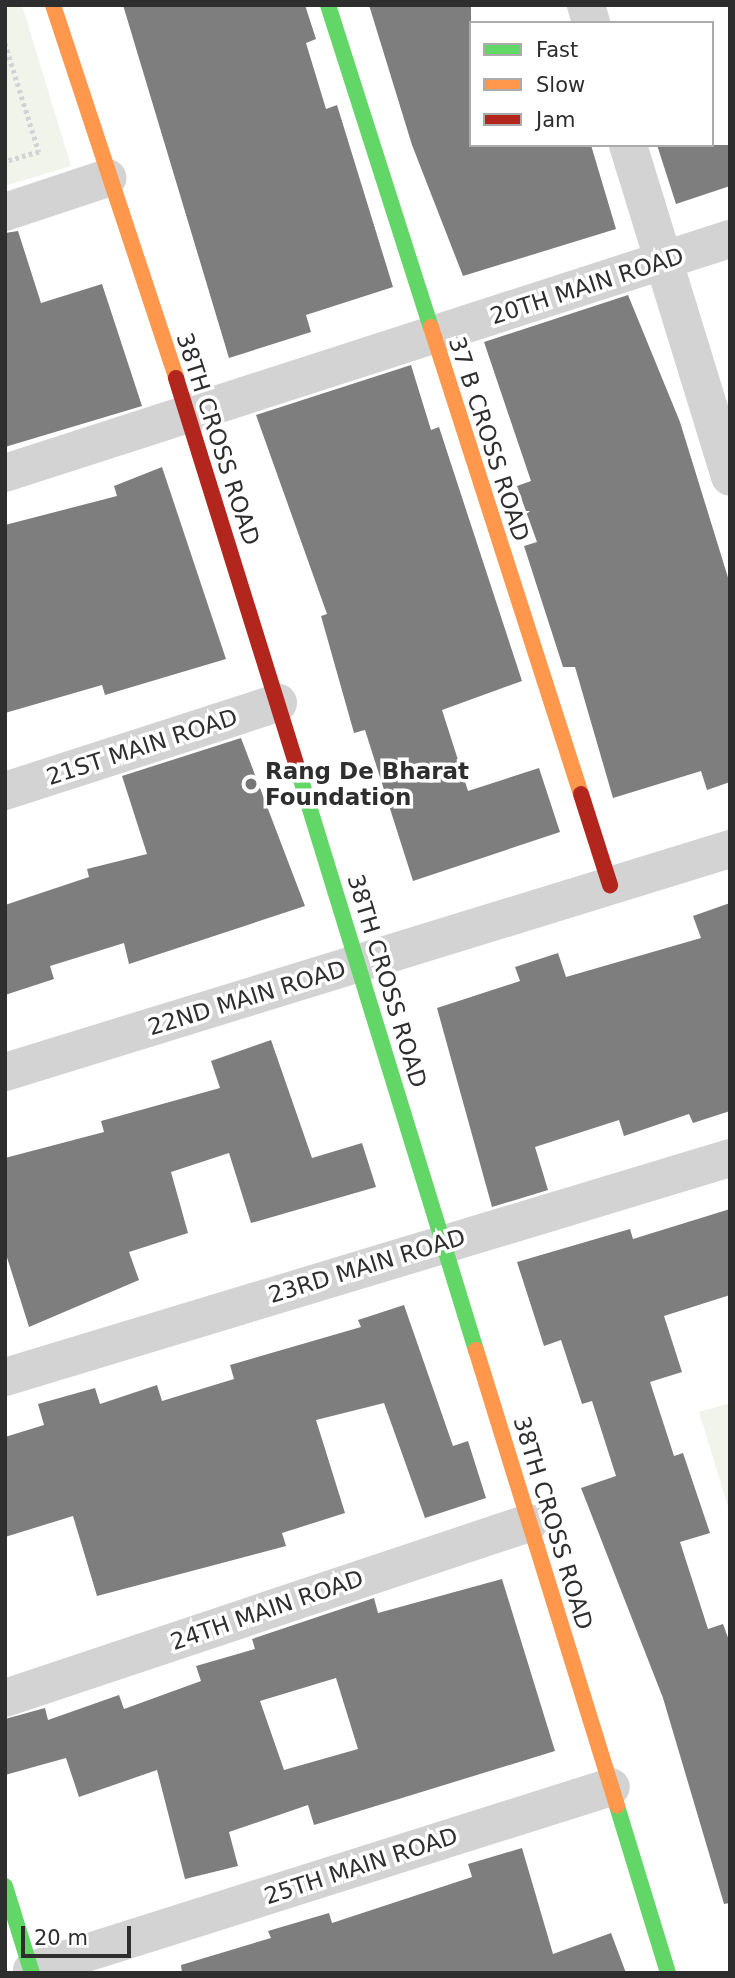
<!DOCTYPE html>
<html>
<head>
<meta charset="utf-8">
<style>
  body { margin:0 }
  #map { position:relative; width:735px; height:1978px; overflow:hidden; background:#fff; font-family:"DejaVu Sans",sans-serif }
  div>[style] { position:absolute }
  .green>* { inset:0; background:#f0f4eb }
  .building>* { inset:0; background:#7e7e7e }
  .path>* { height:4.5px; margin-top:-2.25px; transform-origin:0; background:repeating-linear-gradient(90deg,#d3d3d3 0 3.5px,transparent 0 7px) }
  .street>* { height:38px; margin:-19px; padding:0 19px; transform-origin:19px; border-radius:19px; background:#d3d3d3 }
  .fast>* { height:16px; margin:-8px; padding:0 8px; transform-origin:8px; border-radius:8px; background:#63d668 }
  .slow>* { height:16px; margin:-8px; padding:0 8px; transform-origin:8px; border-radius:8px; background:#ff974d }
  .jam>* { height:16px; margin:-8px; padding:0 8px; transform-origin:8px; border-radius:8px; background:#b3261e }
  .dots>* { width:19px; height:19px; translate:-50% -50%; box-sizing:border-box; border:4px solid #fff; border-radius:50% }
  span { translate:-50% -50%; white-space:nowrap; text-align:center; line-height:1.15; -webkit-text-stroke:7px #fff; paint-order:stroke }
  .street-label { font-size:23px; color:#2e2e2e }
  .poi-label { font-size:23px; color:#2e2e2e; font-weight:700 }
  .left { translate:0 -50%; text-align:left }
  .frame { position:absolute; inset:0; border:7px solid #2e2e2e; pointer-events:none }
  .legend { position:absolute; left:469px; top:21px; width:245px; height:126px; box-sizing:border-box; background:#fff; border:2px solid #ababab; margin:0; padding:9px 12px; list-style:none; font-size:21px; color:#2e2e2e }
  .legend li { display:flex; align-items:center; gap:14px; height:35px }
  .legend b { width:35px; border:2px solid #ababab }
  .scale { position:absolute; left:21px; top:1926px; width:110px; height:32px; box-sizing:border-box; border:4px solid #2e2e2e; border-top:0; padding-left:9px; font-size:21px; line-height:24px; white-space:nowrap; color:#2e2e2e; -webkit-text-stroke:5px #fff; paint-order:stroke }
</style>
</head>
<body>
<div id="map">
  <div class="green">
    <div style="clip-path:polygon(5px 5px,22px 5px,71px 166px,5px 186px)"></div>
    <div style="clip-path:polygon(730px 1403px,730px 1513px,699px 1412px)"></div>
  </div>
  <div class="building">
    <div style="clip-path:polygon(123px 5px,305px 5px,316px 39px,306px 43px,326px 109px,337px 105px,393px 287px,306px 315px,311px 332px,229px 358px)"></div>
    <div style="clip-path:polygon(369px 5px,471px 5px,471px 145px,591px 145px,616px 229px,463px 276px,412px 145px)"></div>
    <div style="clip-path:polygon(657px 145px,730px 145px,730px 186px,676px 204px)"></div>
    <div style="clip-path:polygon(18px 231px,41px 303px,102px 284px,142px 406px,5px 447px,5px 233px)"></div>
    <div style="clip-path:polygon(628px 295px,680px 422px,730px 584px,730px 782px,707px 790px,701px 771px,613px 798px,575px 667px,563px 667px,524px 546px,537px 542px,517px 486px,531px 481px,484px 342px)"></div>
    <div style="clip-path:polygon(411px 365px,431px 430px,439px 427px,522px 681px,442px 710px,468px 791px,539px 768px,560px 832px,413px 881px,365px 730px,354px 733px,321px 616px,327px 614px,256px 415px)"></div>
    <div style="clip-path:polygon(162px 467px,226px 659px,105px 695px,102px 685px,5px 713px,5px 525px,117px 496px,114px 486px)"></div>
    <div style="clip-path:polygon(241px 738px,305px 906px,129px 964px,124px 943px,50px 966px,54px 979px,5px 995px,5px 905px,89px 877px,87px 869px,147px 854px,122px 776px)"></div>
    <div style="clip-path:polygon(730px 903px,730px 1111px,693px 1123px,689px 1114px,624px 1136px,619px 1120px,535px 1147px,548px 1190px,492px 1207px,437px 1008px,520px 981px,515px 967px,558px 953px,566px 977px,701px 938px,693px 916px)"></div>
    <div style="clip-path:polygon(271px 1040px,312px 1158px,362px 1143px,376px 1187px,251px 1223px,229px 1153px,171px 1172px,188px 1233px,129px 1252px,139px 1280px,29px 1327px,5px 1251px,5px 1158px,104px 1132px,101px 1121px,220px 1088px,211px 1061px)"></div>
    <div style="clip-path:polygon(730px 1209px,730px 1295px,664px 1316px,682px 1372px,650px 1382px,674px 1456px,683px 1453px,710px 1533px,680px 1542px,708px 1629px,723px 1624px,730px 1643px,730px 1903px,724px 1904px,663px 1698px,581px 1488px,616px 1476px,592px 1401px,582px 1404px,561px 1340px,544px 1346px,517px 1262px,630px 1229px,633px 1239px)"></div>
    <div style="clip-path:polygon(404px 1305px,453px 1446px,468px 1441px,486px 1498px,425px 1518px,384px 1403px,316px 1420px,345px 1513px,282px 1533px,286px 1546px,97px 1596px,73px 1516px,5px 1537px,5px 1437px,44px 1425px,38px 1404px,95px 1388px,100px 1404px,157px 1385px,162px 1401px,234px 1379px,230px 1365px,361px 1327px,358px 1320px)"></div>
    <div style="clip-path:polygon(evenodd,502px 1579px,555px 1751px,314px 1825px,308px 1805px,229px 1832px,238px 1866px,185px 1879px,157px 1770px,79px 1797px,66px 1758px,5px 1775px,5px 1719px,45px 1708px,48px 1720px,119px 1695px,124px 1709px,201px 1681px,196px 1666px,255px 1649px,252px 1639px,374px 1598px,378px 1613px,502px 1579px,336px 1678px,358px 1749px,284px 1770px,260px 1701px,336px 1678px)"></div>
    <div style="clip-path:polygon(522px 1848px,553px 1954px,611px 1933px,626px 1973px,182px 1973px,181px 1965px,271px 1938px,268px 1931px,329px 1913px,332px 1923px,472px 1877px,468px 1864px)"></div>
  </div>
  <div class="path">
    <div style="left:5px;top:43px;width:114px;rotate:72.7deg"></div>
    <div style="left:39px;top:152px;width:35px;rotate:164deg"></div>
  </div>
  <div class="street">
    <div style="left:586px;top:5px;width:19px;rotate:74deg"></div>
    <div style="left:628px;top:145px;width:347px;rotate:72.9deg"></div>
    <div style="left:5px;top:212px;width:108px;rotate:-18.4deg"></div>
    <div style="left:5px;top:473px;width:762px;rotate:-17.89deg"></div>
    <div style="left:5px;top:791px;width:287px;rotate:-17.9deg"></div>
    <div style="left:5px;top:1072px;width:759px;rotate:-17.1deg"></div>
    <div style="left:5px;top:1377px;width:757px;rotate:-16.81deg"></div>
    <div style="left:5px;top:1698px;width:552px;rotate:-18.47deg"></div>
    <div style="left:32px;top:1970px;width:607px;rotate:-17.54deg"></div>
  </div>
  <div class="fast">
    <div style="left:328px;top:5px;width:338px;rotate:72.3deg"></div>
    <div style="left:298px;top:770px;width:607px;rotate:72.94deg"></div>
    <div style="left:617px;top:1806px;width:175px;rotate:73deg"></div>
    <div style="left:5px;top:1886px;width:91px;rotate:72.8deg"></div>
  </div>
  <div class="slow">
    <div style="left:53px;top:5px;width:393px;rotate:71.7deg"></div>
    <div style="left:431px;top:327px;width:490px;rotate:72.2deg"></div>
    <div style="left:476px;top:1350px;width:477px;rotate:72.8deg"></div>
  </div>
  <div class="jam">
    <div style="left:176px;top:378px;width:411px;rotate:72.7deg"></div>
    <div style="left:581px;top:794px;width:96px;rotate:72.3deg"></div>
  </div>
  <div class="dots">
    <div style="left:251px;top:784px;background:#777"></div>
  </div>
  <div class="street-label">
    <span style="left:587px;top:286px;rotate:-18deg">20TH MAIN ROAD</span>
    <span style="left:218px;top:439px;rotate:72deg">38TH CROSS ROAD</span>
    <span style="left:489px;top:439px;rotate:72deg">37 B CROSS ROAD</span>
    <span style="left:142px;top:747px;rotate:-18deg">21ST MAIN ROAD</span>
    <span style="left:387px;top:981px;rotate:73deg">38TH CROSS ROAD</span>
    <span style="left:247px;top:998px;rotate:-17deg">22ND MAIN ROAD</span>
    <span style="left:367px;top:1266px;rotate:-17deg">23RD MAIN ROAD</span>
    <span style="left:553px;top:1523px;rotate:73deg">38TH CROSS ROAD</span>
    <span style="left:267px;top:1610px;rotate:-19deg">24TH MAIN ROAD</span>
    <span style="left:361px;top:1866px;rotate:-18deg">25TH MAIN ROAD</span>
  </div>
  <div class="poi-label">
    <span class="left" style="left:265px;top:784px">Rang De Bharat<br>Foundation</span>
  </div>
  <div class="frame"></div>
  <ul class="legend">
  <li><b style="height:9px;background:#63d668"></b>Fast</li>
  <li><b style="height:9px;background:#ff974d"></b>Slow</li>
  <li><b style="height:9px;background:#b3261e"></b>Jam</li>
  </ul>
  <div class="scale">20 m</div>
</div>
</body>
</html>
